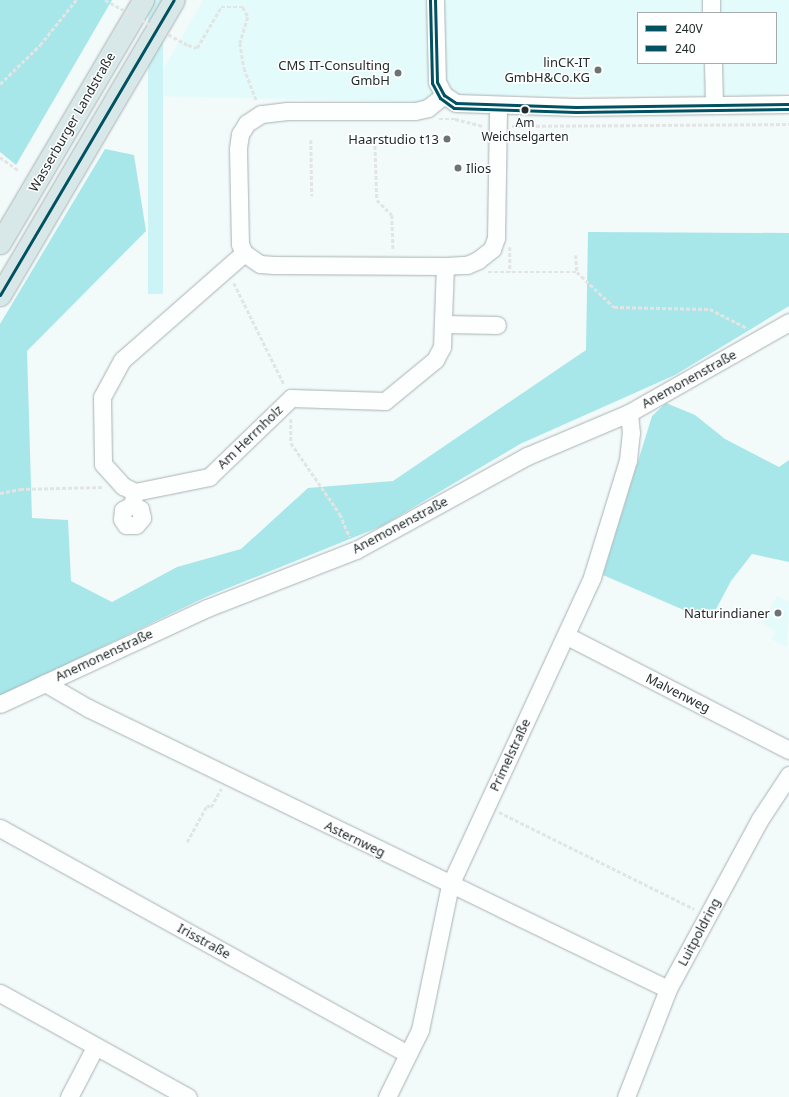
<!DOCTYPE html>
<html>
<head>
<meta charset="utf-8">
<style>
  body { margin:0 }
  #map { position:relative; width:789px; height:1097px; overflow:hidden; background:#f2fafa; font-family:"Noto Sans",sans-serif }
  div>[style] { position:absolute }
  .built>* { inset:0; background:#e4fbfc }
  .green>* { inset:0; background:#ccf3f5; transform-origin:0 0 }
  .forest>* { inset:0; background:#a7e7ea }
  .path>* { height:2.5px; margin-top:-1.25px; transform-origin:0; background:repeating-linear-gradient(90deg,#e3e5e5 0 4px,transparent 0 6px) }
  .roads { filter:drop-shadow(0 0 1px #aab1b2) drop-shadow(0 0 1px #aab1b2) }
  .minor>* { height:17px; margin:-8.5px; padding:0 8.5px; transform-origin:8.5px; border-radius:8.5px; background:#fdfefe }
  .major>* { height:21px; margin:-10.5px; padding:0 10.5px; transform-origin:10.5px; border-radius:10.5px; background:#d8e8e9 }
  .path-bridge>* { height:2.5px; margin-top:-1.25px; transform-origin:0; background:repeating-linear-gradient(90deg,#e3e5e5 0 4px,transparent 0 6px) }
  .bus-1>* { height:3px; margin:-1.5px; padding:0 1.5px; transform-origin:1.5px; border-radius:1.5px; background:#005262 }
  .bus-2>* { height:3px; margin:-1.5px; padding:0 1.5px; transform-origin:1.5px; border-radius:1.5px; background:#005262 }
  .dots>* { width:11px; height:11px; translate:-50% -50%; box-sizing:border-box; border:2px solid #fff; border-radius:50% }
  span { translate:-50% -50%; white-space:nowrap; text-align:center; line-height:1.15; -webkit-text-stroke:3px #fff; paint-order:stroke }
  .bus-label { font-size:12px; color:#222b2b }
  .poi-label { font-size:13px; color:#222b2b }
  .right { translate:-100% -50%; text-align:right }
  .left { translate:0 -50%; text-align:left }
  .street-label { font-size:13px; color:#222b2b }
  .legend { position:absolute; left:637px; top:12px; width:140px; height:52px; box-sizing:border-box; background:#fff; border:1px solid #a7aaaa; margin:0; padding:5px 7px; list-style:none; font-size:12px; color:#222b2b }
  .legend li { display:flex; align-items:center; gap:8px; height:20px }
  .legend b { width:20px; border:1px solid #a7aaaa }
</style>
</head>
<body>
<div id="map">
  <div class="built">
    <div style="clip-path:polygon(evenodd,203px 0,789px 0,789px 92px,781px 95px,464px 95px,421px 102px,148px 96px,203px 0,638px 13px,776px 13px,776px 63px,638px 63px,638px 13px)"></div>
    <div style="clip-path:polygon(777px 596px,789px 602px,787px 647px,771px 639px,776px 631px,762px 623px)"></div>
  </div>
  <div class="green">
    <div style="left:148px;top:0;width:15px;height:294px"></div>
  </div>
  <div class="forest">
    <div style="clip-path:polygon(0 0,112px 0,16px 165px,0 152px)"></div>
    <div style="clip-path:polygon(105px 149px,134px 155px,146px 231px,27px 351px,32px 518px,68px 520px,71px 581px,112px 602px,177px 567px,241px 549px,308px 488px,393px 481px,586px 350px,588px 232px,789px 233px,789px 306px,675px 375px,520px 444px,382px 526px,206px 597px,0 696px,0 324px)"></div>
    <div style="clip-path:polygon(666px 403px,695px 415px,725px 439px,779px 467px,789px 460px,789px 562px,752px 554px,731px 581px,714px 613px,686px 611px,603px 575px,652px 416px)"></div>
  </div>
  <div class="path">
    <div style="left:188px;top:45px;width:9px;rotate:18deg"></div>
    <div style="left:197px;top:48px;width:48px;rotate:-59.7deg"></div>
    <div style="left:221px;top:7px;width:22px"></div>
    <div style="left:243px;top:7px;width:11px;rotate:63deg"></div>
    <div style="left:248px;top:17px;width:27px;rotate:107deg"></div>
    <div style="left:240px;top:43px;width:25px;rotate:81deg"></div>
    <div style="left:244px;top:68px;width:34px;rotate:69deg"></div>
    <div style="left:0;top:84px;width:56px;rotate:-44.3deg"></div>
    <div style="left:40px;top:45px;width:58px;rotate:-51.3deg"></div>
    <div style="left:439px;top:119px;width:16px"></div>
    <div style="left:455px;top:119px;width:29px;rotate:14deg"></div>
    <div style="left:512px;top:126px;width:277px;rotate:-0.4deg"></div>
    <div style="left:311px;top:140px;width:56px;rotate:89deg"></div>
    <div style="left:375px;top:140px;width:60px;rotate:88.1deg"></div>
    <div style="left:377px;top:200px;width:21px;rotate:45deg"></div>
    <div style="left:392px;top:215px;width:35px;rotate:88deg"></div>
    <div style="left:0;top:157px;width:22px;rotate:36deg"></div>
    <div style="left:510px;top:247px;width:25px;rotate:90deg"></div>
    <div style="left:576px;top:255px;width:17px;rotate:87deg"></div>
    <div style="left:488px;top:272px;width:89px"></div>
    <div style="left:577px;top:272px;width:51px;rotate:43.4deg"></div>
    <div style="left:614px;top:307px;width:96px;rotate:1.2deg"></div>
    <div style="left:710px;top:309px;width:42px;rotate:27.2deg"></div>
    <div style="left:234px;top:283px;width:113px;rotate:63.7deg"></div>
    <div style="left:291px;top:419px;width:24px;rotate:90deg"></div>
    <div style="left:291px;top:443px;width:86px;rotate:55.4deg"></div>
    <div style="left:340px;top:514px;width:25px;rotate:67deg"></div>
    <div style="left:0;top:493px;width:20px;rotate:-11deg"></div>
    <div style="left:20px;top:489px;width:83px;rotate:-1.4deg"></div>
    <div style="left:499px;top:812px;width:218px;rotate:26.4deg"></div>
    <div style="left:187px;top:842px;width:42px;rotate:-61.6deg"></div>
    <div style="left:207px;top:805px;width:4px;rotate:27deg"></div>
    <div style="left:211px;top:807px;width:21px;rotate:-61deg"></div>
  </div>
  <div class="roads">
    <div class="minor">
      <div style="left:435px;top:0;width:82px;rotate:88.6deg"></div>
      <div style="left:437px;top:82px;width:15px;rotate:62deg"></div>
      <div style="left:444px;top:95px;width:14px;rotate:34deg"></div>
      <div style="left:456px;top:103px;width:120px;rotate:1.9deg"></div>
      <div style="left:576px;top:107px;width:213px;rotate:-0.8deg"></div>
      <div style="left:711px;top:0;width:13px;rotate:90deg"></div>
      <div style="left:713px;top:63px;width:42px;rotate:88.6deg"></div>
      <div style="left:444px;top:95px;width:21px;rotate:141deg"></div>
      <div style="left:428px;top:108px;width:13px;rotate:167deg"></div>
      <div style="left:415px;top:111px;width:128px;rotate:180deg"></div>
      <div style="left:287px;top:111px;width:26px;rotate:173deg"></div>
      <div style="left:261px;top:114px;width:17px;rotate:147deg"></div>
      <div style="left:247px;top:123px;width:13px;rotate:122deg"></div>
      <div style="left:240px;top:134px;width:15px;rotate:98deg"></div>
      <div style="left:238px;top:149px;width:95px;rotate:88.8deg"></div>
      <div style="left:240px;top:244px;width:10px;rotate:66deg"></div>
      <div style="left:244px;top:253px;width:19px;rotate:35deg"></div>
      <div style="left:260px;top:264px;width:14px;rotate:4deg"></div>
      <div style="left:274px;top:265px;width:171px;rotate:0.3deg"></div>
      <div style="left:445px;top:266px;width:22px;rotate:-3deg"></div>
      <div style="left:467px;top:265px;width:12px;rotate:-24deg"></div>
      <div style="left:478px;top:260px;width:18px;rotate:-38deg"></div>
      <div style="left:492px;top:249px;width:12px;rotate:-70deg"></div>
      <div style="left:496px;top:238px;width:132px;rotate:-89.1deg"></div>
      <div style="left:244px;top:253px;width:162px;rotate:138.7deg"></div>
      <div style="left:122px;top:360px;width:42px;rotate:118.4deg"></div>
      <div style="left:102px;top:397px;width:67px;rotate:89.1deg"></div>
      <div style="left:103px;top:464px;width:30px;rotate:48deg"></div>
      <div style="left:123px;top:486px;width:13px;rotate:27deg"></div>
      <div style="left:135px;top:492px;width:76px;rotate:-11.5deg"></div>
      <div style="left:209px;top:477px;width:114px;rotate:-43.9deg"></div>
      <div style="left:291px;top:398px;width:94px;rotate:1.8deg"></div>
      <div style="left:385px;top:401px;width:65px;rotate:-39.4deg"></div>
      <div style="left:435px;top:360px;width:15px;rotate:-62deg"></div>
      <div style="left:442px;top:347px;width:81px;rotate:-87.9deg"></div>
      <div style="left:445px;top:324px;width:52px;rotate:1.1deg"></div>
      <div style="left:132px;top:505px;width:9px;rotate:27deg"></div>
      <div style="left:140px;top:509px;width:9px;rotate:77deg"></div>
      <div style="left:142px;top:518px;width:9px;rotate:131deg"></div>
      <div style="left:136px;top:525px;width:10px;rotate:180deg"></div>
      <div style="left:126px;top:525px;width:7px;rotate:-124deg"></div>
      <div style="left:122px;top:519px;width:9px;rotate:-84deg"></div>
      <div style="left:123px;top:510px;width:10px;rotate:-29deg"></div>
      <div style="left:132px;top:505px;width:13px;rotate:-77deg"></div>
      <div style="left:567px;top:636px;width:250px;rotate:27.2deg"></div>
      <div style="left:45px;top:683px;width:50px;rotate:30.2deg"></div>
      <div style="left:88px;top:708px;width:644px;rotate:25.85deg"></div>
      <div style="left:0;top:704px;width:228px;rotate:-24.9deg"></div>
      <div style="left:207px;top:608px;width:160px;rotate:-21.3deg"></div>
      <div style="left:356px;top:550px;width:195px;rotate:-28.8deg"></div>
      <div style="left:527px;top:456px;width:111px;rotate:-22.9deg"></div>
      <div style="left:629px;top:413px;width:184px;rotate:-29.6deg"></div>
      <div style="left:0;top:828px;width:466px;rotate:29deg"></div>
      <div style="left:0;top:993px;width:215px;rotate:29deg"></div>
      <div style="left:69px;top:1097px;width:56px;rotate:-62.5deg"></div>
      <div style="left:387px;top:1097px;width:75px;rotate:-63.8deg"></div>
      <div style="left:420px;top:1030px;width:148px;rotate:-78.3deg"></div>
      <div style="left:450px;top:885px;width:339px;rotate:-65.2deg"></div>
      <div style="left:592px;top:577px;width:122px;rotate:-72.9deg"></div>
      <div style="left:628px;top:460px;width:27px;rotate:-84deg"></div>
      <div style="left:631px;top:433px;width:20px;rotate:-96deg"></div>
      <div style="left:626px;top:1097px;width:116px;rotate:-68.7deg"></div>
      <div style="left:668px;top:989px;width:193px;rotate:-61.6deg"></div>
      <div style="left:760px;top:819px;width:53px;rotate:-56.6deg"></div>
    </div>
    <div class="major">
      <div style="left:0;top:243px;width:282px;rotate:-59.5deg"></div>
      <div style="left:0;top:295px;width:342px;rotate:-59.5deg"></div>
    </div>
  </div>
  <div class="path-bridge">
    <div style="left:105px;top:0;width:94px;rotate:28.5deg"></div>
  </div>
  <div class="bus-1">
    <div style="left:435px;top:0;width:82px;rotate:88.6deg"></div>
    <div style="left:437px;top:82px;width:15px;rotate:62deg"></div>
    <div style="left:444px;top:95px;width:14px;rotate:34deg"></div>
    <div style="left:456px;top:103px;width:120px;rotate:1.9deg"></div>
    <div style="left:576px;top:107px;width:213px;rotate:-0.8deg"></div>
    <div style="left:0;top:295px;width:342px;rotate:-59.5deg"></div>
  </div>
  <div class="bus-2">
    <div style="left:430px;top:0;width:83px;rotate:88.6deg"></div>
    <div style="left:432px;top:83px;width:17px;rotate:62deg"></div>
    <div style="left:440px;top:98px;width:17px;rotate:36deg"></div>
    <div style="left:454px;top:108px;width:122px;rotate:1.9deg"></div>
    <div style="left:576px;top:112px;width:213px;rotate:-0.8deg"></div>
  </div>
  <div class="dots">
    <div style="left:598px;top:70px;background:#6b7373"></div>
    <div style="left:398px;top:73px;background:#6b7373"></div>
    <div style="left:525px;top:110px;background:#222b2b"></div>
    <div style="left:447px;top:139px;background:#6b7373"></div>
    <div style="left:458px;top:168px;background:#6b7373"></div>
    <div style="left:778px;top:613px;background:#6b7373"></div>
  </div>
  <div class="bus-label">
    <span style="left:525px;top:130px">Am<br>Weichselgarten</span>
  </div>
  <div class="poi-label">
    <span class="right" style="left:590px;top:70px">linCK-IT<br>GmbH&amp;Co.KG</span>
    <span class="right" style="left:390px;top:73px">CMS IT-Consulting<br>GmbH</span>
    <span class="right" style="left:439px;top:139px">Haarstudio t13</span>
    <span class="left" style="left:466px;top:168px">Ilios</span>
    <span class="right" style="left:770px;top:613px">Naturindianer</span>
  </div>
  <div class="street-label">
    <span style="left:72px;top:122px;rotate:-60deg">Wasserburger Landstraße</span>
    <span style="left:689px;top:379px;rotate:-29deg">Anemonenstraße</span>
    <span style="left:250px;top:437px;rotate:-44deg">Am Herrnholz</span>
    <span style="left:400px;top:525px;rotate:-28deg">Anemonenstraße</span>
    <span style="left:104px;top:655px;rotate:-25deg">Anemonenstraße</span>
    <span style="left:678px;top:693px;rotate:27deg">Malvenweg</span>
    <span style="left:510px;top:755px;rotate:-65deg">Primelstraße</span>
    <span style="left:355px;top:839px;rotate:26deg">Asternweg</span>
    <span style="left:699px;top:932px;rotate:-62deg">Luitpoldring</span>
    <span style="left:204px;top:941px;rotate:29deg">Irisstraße</span>
  </div>
  <ul class="legend">
  <li><b style="height:5px;background:#005262"></b>240V</li>
  <li><b style="height:5px;background:#005262"></b>240</li>
  </ul>
</div>
</body>
</html>
